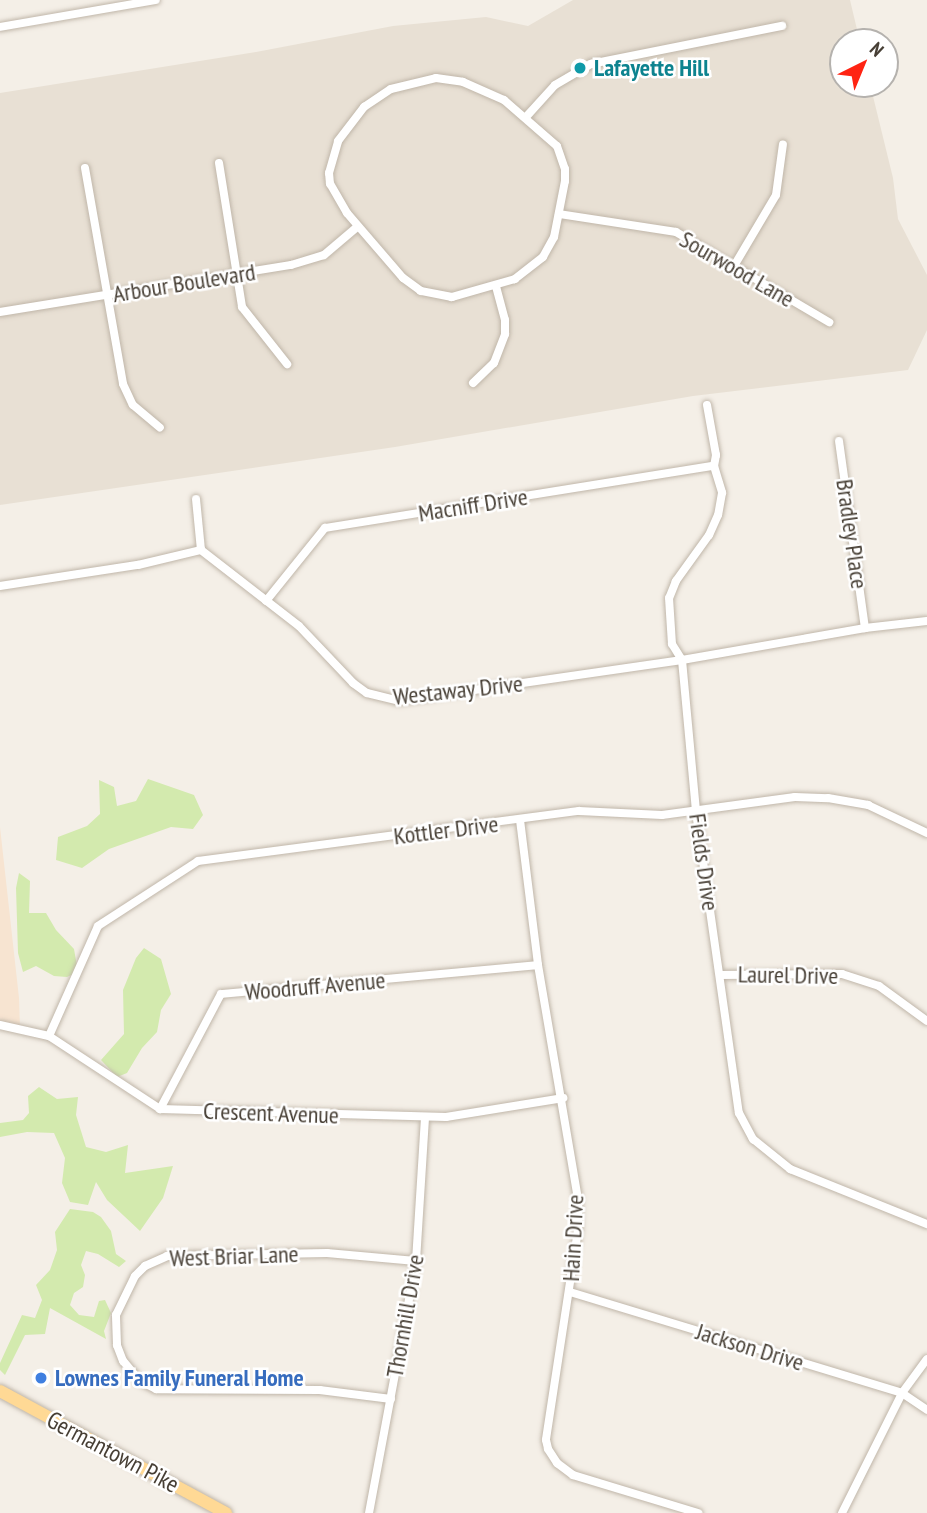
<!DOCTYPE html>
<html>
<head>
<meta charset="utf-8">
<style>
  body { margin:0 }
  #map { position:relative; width:927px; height:1513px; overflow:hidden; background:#f4efe7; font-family:"PT Sans Narrow",sans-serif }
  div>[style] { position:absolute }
  .residential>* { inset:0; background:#e8e0d4 }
  .commercial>* { inset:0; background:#f7e4d1 }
  .green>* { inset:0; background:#d3eaae }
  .roads { filter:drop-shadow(0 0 2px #c0b6a9) drop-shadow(0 0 2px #c0b6a9) }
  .street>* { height:8px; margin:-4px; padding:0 4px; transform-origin:4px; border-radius:4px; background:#fff }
  .primary>* { height:12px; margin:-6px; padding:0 6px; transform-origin:6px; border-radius:6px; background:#ffd995 }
  .dots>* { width:19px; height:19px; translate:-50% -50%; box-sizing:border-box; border:4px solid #fff; border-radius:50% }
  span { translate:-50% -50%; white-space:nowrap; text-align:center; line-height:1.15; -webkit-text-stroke:5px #fff; paint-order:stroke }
  .culture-label { font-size:24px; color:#0d838f; font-weight:700 }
  .left { translate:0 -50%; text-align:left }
  .street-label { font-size:24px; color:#473f35 }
  .shop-label { font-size:24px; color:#366cbe; font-weight:700 }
  .north { position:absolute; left:829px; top:28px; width:70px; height:70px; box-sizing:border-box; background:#fff; border:2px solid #b5b2ae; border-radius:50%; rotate:43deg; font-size:19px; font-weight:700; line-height:28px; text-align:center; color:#473f35 }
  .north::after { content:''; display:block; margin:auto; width:24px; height:32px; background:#ff2413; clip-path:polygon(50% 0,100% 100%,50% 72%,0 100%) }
</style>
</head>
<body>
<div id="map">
  <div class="residential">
    <div style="clip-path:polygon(573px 0,850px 0,860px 42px,843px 42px,843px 84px,870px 84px,893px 178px,898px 219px,927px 275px,927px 330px,908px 370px,693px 396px,395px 447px,0 505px,0 93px,256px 52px,393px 26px,486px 17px,528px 26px)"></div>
  </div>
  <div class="commercial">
    <div style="clip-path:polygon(0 827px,19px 998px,20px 1028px,0 1025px)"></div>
  </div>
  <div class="green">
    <div style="clip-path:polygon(148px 779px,194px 795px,203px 815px,193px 829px,171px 827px,109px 849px,82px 868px,56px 860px,58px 837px,87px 826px,100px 814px,99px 780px,114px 787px,117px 806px,136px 801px)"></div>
    <div style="clip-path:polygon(19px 873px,30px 881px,29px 913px,46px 913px,56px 930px,74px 949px,78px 972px,67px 977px,54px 976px,36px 966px,23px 972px,18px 953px,16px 888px)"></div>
    <div style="clip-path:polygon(144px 948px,161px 959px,171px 994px,161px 1010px,157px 1032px,142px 1048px,127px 1073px,117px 1077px,101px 1060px,124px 1034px,123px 990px,136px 958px)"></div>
    <div style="clip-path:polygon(39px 1087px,57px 1099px,78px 1097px,76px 1115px,86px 1147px,106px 1152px,128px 1145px,125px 1173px,173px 1166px,163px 1198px,140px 1231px,107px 1200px,96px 1182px,88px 1205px,70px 1202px,62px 1183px,65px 1158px,54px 1133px,27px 1132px,0 1137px,0 1123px,23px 1120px,29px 1113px,28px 1096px)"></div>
    <div style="clip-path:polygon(70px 1209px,93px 1212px,101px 1217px,111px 1231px,116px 1254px,126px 1261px,119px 1267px,98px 1254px,86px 1251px,81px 1265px,85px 1275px,83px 1287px,74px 1293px,70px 1305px,79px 1315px,94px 1317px,99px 1301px,105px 1300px,111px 1313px,104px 1331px,106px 1339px,50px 1308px,45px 1334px,25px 1335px,5px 1375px,0 1370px,0 1363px,22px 1315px,35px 1318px,42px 1300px,36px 1285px,50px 1270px,57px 1250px,55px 1232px)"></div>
  </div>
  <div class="roads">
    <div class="street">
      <div style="left:0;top:27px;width:158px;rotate:-9.8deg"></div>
      <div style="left:436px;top:78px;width:27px;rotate:8deg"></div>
      <div style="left:463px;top:82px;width:45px;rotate:23.7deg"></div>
      <div style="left:504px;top:100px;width:70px;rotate:41deg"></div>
      <div style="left:557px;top:146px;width:24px;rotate:71deg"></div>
      <div style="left:565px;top:169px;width:12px;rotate:90deg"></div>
      <div style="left:565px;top:181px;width:57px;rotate:101.1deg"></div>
      <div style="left:554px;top:237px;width:23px;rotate:119deg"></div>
      <div style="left:543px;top:257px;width:36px;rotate:142deg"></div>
      <div style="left:515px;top:279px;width:66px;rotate:164.1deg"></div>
      <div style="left:452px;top:297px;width:32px;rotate:-169deg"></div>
      <div style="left:421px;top:291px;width:22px;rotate:-144deg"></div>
      <div style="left:403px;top:278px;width:86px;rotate:-130.7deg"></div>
      <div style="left:347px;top:213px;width:34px;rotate:-120deg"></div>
      <div style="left:330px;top:184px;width:11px;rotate:-95deg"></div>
      <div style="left:329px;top:173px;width:33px;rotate:-74deg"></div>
      <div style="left:338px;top:141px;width:43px;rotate:-52.6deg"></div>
      <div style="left:364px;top:107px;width:32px;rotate:-34deg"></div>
      <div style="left:391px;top:89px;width:46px;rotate:-13.7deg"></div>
      <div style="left:526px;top:117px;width:43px;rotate:-47.8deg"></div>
      <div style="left:555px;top:85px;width:42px;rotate:-30.3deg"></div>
      <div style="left:591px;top:64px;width:195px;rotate:-11.3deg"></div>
      <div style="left:219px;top:163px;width:146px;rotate:80.9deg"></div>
      <div style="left:242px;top:307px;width:73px;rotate:51.7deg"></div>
      <div style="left:85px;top:168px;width:219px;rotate:80deg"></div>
      <div style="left:123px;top:384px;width:23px;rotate:65deg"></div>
      <div style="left:133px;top:405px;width:35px;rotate:40deg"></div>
      <div style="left:559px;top:214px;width:118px;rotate:8.7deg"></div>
      <div style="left:676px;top:232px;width:178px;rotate:30.5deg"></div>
      <div style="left:734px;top:266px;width:82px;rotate:-59.4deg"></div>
      <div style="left:776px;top:195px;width:51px;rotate:-82.2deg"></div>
      <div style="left:0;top:312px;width:295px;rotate:-9.2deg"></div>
      <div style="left:291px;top:265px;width:34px;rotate:-17deg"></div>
      <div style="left:324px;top:255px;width:43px;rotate:-40.3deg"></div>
      <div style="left:473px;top:383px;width:29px;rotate:-44deg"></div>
      <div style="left:494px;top:363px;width:31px;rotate:-69deg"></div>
      <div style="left:505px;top:334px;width:14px;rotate:-90deg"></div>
      <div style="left:505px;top:320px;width:35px;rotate:-105deg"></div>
      <div style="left:707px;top:405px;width:51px;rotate:79.8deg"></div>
      <div style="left:716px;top:455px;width:11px;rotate:100deg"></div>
      <div style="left:714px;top:466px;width:28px;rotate:73deg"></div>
      <div style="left:722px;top:493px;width:22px;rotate:100deg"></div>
      <div style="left:718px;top:515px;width:22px;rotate:114deg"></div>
      <div style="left:709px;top:535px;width:57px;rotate:125.7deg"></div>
      <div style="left:676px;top:581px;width:18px;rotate:112deg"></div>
      <div style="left:669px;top:598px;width:46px;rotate:86.3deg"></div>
      <div style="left:672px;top:644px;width:19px;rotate:58deg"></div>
      <div style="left:682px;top:660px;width:153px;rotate:84.7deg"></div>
      <div style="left:696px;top:812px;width:304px;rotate:81.9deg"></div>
      <div style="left:739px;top:1113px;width:30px;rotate:62deg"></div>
      <div style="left:753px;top:1139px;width:48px;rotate:39deg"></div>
      <div style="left:790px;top:1169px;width:148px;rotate:21.9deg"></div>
      <div style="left:839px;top:441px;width:189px;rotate:82.1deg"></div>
      <div style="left:196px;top:499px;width:51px;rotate:84.4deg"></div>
      <div style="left:0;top:586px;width:140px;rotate:-8.7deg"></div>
      <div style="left:138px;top:565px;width:65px;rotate:-13.4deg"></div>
      <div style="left:201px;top:550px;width:124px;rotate:37.8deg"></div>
      <div style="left:299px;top:626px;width:79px;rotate:46.5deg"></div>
      <div style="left:353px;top:683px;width:17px;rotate:36deg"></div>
      <div style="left:367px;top:693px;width:32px;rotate:14deg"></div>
      <div style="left:398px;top:701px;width:287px;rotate:-8.2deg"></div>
      <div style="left:682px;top:660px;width:186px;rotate:-9.9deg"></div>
      <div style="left:865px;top:628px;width:62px;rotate:-6.4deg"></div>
      <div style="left:266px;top:601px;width:94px;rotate:-51.1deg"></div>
      <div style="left:325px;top:528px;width:394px;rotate:-9.1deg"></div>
      <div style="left:520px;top:820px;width:146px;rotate:82.9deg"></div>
      <div style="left:538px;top:965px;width:237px;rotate:80.3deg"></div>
      <div style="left:578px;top:1199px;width:31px;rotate:90deg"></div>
      <div style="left:578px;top:1230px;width:212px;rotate:98.7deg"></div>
      <div style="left:546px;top:1440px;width:9px;rotate:77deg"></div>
      <div style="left:548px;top:1449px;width:17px;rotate:57deg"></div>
      <div style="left:557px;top:1463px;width:20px;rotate:37deg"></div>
      <div style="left:573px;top:1475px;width:131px;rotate:16.9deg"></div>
      <div style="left:720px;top:975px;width:122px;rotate:-0.5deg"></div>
      <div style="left:842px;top:974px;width:39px;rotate:18deg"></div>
      <div style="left:879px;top:986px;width:59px;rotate:36.1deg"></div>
      <div style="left:0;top:1025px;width:50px;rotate:12.7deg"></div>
      <div style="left:49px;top:1036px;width:133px;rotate:33.3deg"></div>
      <div style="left:160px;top:1109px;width:286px;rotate:1.6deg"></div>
      <div style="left:446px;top:1117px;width:119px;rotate:-9.2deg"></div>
      <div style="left:49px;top:1036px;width:120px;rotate:-66deg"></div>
      <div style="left:98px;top:926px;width:119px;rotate:-33deg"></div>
      <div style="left:198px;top:861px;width:384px;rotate:-7.5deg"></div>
      <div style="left:579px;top:811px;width:83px;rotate:2.8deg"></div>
      <div style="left:662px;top:815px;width:134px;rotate:-7.7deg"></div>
      <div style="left:795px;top:797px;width:33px;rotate:2deg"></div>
      <div style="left:828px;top:798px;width:41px;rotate:9.9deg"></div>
      <div style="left:868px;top:805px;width:65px;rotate:25.4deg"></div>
      <div style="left:160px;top:1109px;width:130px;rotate:-62.1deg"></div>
      <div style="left:221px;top:994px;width:318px;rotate:-5.2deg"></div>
      <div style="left:570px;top:1292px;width:347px;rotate:16.9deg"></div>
      <div style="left:902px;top:1393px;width:30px;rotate:34deg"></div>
      <div style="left:391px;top:1399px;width:72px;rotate:-172.8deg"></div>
      <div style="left:320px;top:1390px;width:164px;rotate:-179.7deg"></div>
      <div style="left:156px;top:1389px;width:18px;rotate:-153deg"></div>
      <div style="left:140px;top:1381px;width:26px;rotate:-130deg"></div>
      <div style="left:123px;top:1361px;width:17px;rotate:-111deg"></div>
      <div style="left:117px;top:1345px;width:30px;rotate:-92deg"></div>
      <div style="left:116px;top:1315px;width:43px;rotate:-64deg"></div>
      <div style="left:135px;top:1276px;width:14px;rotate:-45deg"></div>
      <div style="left:145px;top:1266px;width:24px;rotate:-24deg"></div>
      <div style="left:167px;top:1256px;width:160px;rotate:-1.1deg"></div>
      <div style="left:327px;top:1253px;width:89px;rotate:5.1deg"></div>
      <div style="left:369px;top:1513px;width:256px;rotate:-79.4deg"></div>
      <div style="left:416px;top:1261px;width:144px;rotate:-86.4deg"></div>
      <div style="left:842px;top:1513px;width:134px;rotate:-63.4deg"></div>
      <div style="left:902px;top:1393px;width:42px;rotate:-53.7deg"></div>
    </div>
    <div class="primary">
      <div style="left:0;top:1391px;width:257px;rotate:28.4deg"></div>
    </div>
  </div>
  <div class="dots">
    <div style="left:580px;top:68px;background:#0f9aa8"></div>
    <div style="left:41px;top:1378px;background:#3f7fe0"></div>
  </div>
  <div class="culture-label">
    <span class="left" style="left:594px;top:68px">Lafayette Hill</span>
  </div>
  <div class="street-label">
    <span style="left:737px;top:269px;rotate:30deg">Sourwood Lane</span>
    <span style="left:184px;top:283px;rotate:-9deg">Arbour Boulevard</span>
    <span style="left:473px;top:505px;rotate:-9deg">Macniff Drive</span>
    <span style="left:852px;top:534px;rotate:82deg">Bradley Place</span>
    <span style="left:458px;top:690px;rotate:-6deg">Westaway Drive</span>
    <span style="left:446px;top:830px;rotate:-7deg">Kottler Drive</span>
    <span style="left:704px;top:862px;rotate:82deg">Fields Drive</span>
    <span style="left:788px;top:975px;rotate:1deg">Laurel Drive</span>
    <span style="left:315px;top:986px;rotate:-5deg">Woodruff Avenue</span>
    <span style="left:271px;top:1113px;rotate:2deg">Crescent Avenue</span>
    <span style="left:573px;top:1238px;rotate:-87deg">Hain Drive</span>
    <span style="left:234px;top:1256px;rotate:-2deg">West Briar Lane</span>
    <span style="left:405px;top:1316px;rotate:-80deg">Thornhill Drive</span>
    <span style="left:750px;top:1347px;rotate:17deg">Jackson Drive</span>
    <span style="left:113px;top:1452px;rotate:28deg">Germantown Pike</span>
  </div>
  <div class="shop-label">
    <span class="left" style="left:55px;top:1378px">Lownes Family Funeral Home</span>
  </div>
  <div class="north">N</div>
</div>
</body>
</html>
